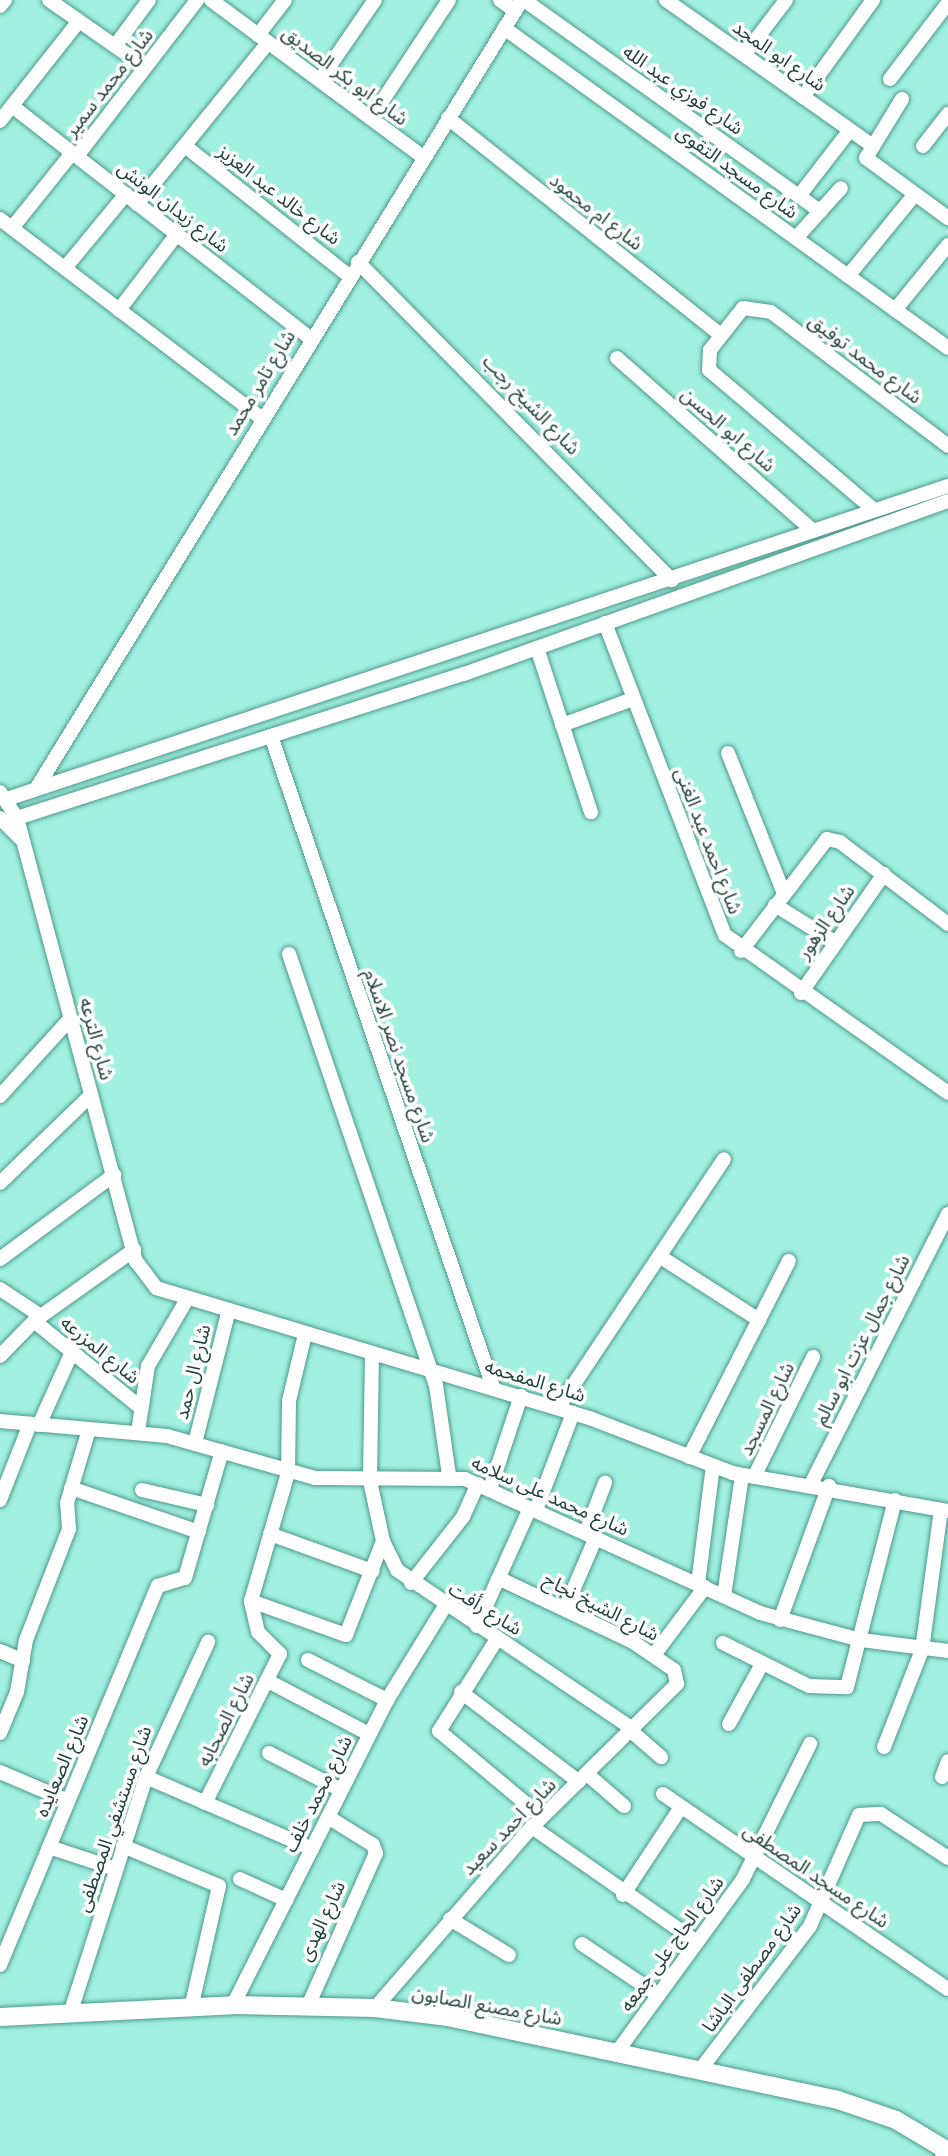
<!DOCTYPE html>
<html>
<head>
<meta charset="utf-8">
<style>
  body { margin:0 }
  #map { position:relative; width:948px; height:2156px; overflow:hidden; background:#a1f0e0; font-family:Montserrat,"Noto Sans Arabic",sans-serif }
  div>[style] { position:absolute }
  .roads { filter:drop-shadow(0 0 2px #4c998b) drop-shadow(0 0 2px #4c998b) }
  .minor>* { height:14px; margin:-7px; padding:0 7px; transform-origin:7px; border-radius:7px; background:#fff }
  .tertiary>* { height:18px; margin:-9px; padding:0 9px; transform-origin:9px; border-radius:9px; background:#fff }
  .secondary>* { height:21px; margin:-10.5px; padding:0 10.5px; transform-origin:10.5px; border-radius:10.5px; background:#fff }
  span { translate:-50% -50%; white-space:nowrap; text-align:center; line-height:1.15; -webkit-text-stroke:7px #fff; paint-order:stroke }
  .street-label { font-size:19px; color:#20413b }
</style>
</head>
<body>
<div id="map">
  <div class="roads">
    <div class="minor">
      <div style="left:49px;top:0;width:117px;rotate:34.9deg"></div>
      <div style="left:211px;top:0;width:264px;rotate:36.5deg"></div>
      <div style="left:500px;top:0;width:19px;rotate:36deg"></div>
      <div style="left:524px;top:0;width:364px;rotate:35.5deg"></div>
      <div style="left:666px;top:0;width:248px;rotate:35.2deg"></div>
      <div style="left:0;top:6px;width:8px;rotate:-50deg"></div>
      <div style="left:504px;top:28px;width:547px;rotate:35.78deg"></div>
      <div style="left:258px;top:35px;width:44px;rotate:-52.4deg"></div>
      <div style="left:115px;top:46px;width:57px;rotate:-53.5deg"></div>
      <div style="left:744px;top:55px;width:69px;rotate:-52.6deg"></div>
      <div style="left:890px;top:79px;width:96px;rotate:-52.7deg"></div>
      <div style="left:320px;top:80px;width:97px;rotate:-55.5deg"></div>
      <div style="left:803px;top:97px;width:120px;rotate:-54.2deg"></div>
      <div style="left:902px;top:99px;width:69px;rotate:121.4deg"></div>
      <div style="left:866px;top:158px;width:102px;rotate:36.2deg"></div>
      <div style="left:12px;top:106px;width:378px;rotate:37.9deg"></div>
      <div style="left:371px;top:118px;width:141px;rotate:-56.5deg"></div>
      <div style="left:448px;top:118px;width:349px;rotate:38.5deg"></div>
      <div style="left:0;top:121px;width:127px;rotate:-51.7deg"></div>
      <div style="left:185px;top:146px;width:209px;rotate:38.4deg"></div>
      <div style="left:923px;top:146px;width:41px;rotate:-52deg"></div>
      <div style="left:77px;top:156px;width:197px;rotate:-52.4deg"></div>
      <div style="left:799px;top:196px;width:83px;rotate:-52.3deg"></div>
      <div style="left:137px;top:204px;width:208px;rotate:-50.9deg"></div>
      <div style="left:0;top:219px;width:328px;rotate:37.3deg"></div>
      <div style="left:12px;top:228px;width:96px;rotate:-51.3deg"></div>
      <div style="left:796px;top:238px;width:67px;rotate:-48deg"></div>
      <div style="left:358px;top:262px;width:447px;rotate:45.4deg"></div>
      <div style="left:65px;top:268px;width:96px;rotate:-50.5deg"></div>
      <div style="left:848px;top:276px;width:106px;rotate:-50.7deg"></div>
      <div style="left:119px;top:310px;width:96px;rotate:-52.7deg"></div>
      <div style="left:895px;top:310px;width:84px;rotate:-50.8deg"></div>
      <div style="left:617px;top:358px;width:261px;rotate:41.4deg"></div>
      <div style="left:873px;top:509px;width:215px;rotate:-139.7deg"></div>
      <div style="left:709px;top:370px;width:20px;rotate:-87deg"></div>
      <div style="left:710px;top:350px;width:53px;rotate:-51.8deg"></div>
      <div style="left:743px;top:308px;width:28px;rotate:8deg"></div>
      <div style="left:771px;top:312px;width:222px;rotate:37.1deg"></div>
      <div style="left:605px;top:623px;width:334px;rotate:69deg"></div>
      <div style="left:725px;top:935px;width:273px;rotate:35.3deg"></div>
      <div style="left:537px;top:648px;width:173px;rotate:71.8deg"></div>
      <div style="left:562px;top:725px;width:76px;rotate:-20.1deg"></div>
      <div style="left:271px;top:736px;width:688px;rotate:71.17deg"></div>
      <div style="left:728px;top:753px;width:152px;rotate:68.3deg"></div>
      <div style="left:36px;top:789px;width:927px;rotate:-58.37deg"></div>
      <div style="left:0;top:792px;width:31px;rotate:57deg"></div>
      <div style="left:17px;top:818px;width:459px;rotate:75deg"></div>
      <div style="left:136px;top:1261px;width:34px;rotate:53deg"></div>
      <div style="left:156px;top:1288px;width:455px;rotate:16.7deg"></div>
      <div style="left:592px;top:1419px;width:151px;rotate:21deg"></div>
      <div style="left:733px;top:1473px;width:218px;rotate:10deg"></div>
      <div style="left:7px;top:799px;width:992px;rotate:-18.4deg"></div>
      <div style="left:0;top:818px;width:30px;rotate:45deg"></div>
      <div style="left:17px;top:818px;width:470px;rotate:-17.9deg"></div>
      <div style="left:464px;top:674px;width:514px;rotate:-19.67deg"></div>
      <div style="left:775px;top:905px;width:72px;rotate:31.9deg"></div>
      <div style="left:741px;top:951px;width:141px;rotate:-52.5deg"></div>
      <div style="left:827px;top:839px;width:13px;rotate:13deg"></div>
      <div style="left:840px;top:842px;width:136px;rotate:37.2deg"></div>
      <div style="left:289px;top:954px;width:455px;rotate:71.2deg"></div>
      <div style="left:436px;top:1385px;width:91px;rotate:81.8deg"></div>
      <div style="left:801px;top:993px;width:145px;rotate:-55.1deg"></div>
      <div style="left:0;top:1096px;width:104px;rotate:-47.7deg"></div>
      <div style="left:0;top:1183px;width:127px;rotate:-44deg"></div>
      <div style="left:659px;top:1256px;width:119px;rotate:32.6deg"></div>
      <div style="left:0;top:1259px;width:142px;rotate:-36.4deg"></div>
      <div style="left:0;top:1289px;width:49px;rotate:33.4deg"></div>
      <div style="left:34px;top:1321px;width:138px;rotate:39.1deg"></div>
      <div style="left:372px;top:1353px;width:128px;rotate:90.9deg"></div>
      <div style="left:370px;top:1481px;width:61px;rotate:77.8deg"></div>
      <div style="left:383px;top:1541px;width:32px;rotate:64deg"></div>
      <div style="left:397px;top:1570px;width:285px;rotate:34deg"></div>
      <div style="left:0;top:1356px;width:49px;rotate:-45.8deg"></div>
      <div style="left:34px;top:1321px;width:123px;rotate:-35.4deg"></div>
      <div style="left:558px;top:1408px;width:299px;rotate:-56.3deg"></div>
      <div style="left:0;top:1421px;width:168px;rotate:5.1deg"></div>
      <div style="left:167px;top:1436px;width:154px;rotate:15.8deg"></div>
      <div style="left:315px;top:1478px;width:150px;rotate:0.4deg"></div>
      <div style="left:465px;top:1479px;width:324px;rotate:24.4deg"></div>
      <div style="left:760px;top:1613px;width:105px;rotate:15deg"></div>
      <div style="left:861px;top:1640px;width:88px;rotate:7.2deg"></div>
      <div style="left:39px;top:1425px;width:80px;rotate:-65.7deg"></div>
      <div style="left:138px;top:1432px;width:67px;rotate:-81.4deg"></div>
      <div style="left:148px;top:1366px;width:75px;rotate:-59.7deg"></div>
      <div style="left:195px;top:1443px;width:137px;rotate:-75.7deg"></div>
      <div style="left:689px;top:1457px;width:220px;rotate:-63deg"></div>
      <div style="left:754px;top:1477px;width:134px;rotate:-63.8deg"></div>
      <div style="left:811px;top:1484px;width:303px;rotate:-63.1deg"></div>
      <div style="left:71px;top:1488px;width:135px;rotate:19deg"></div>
      <div style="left:490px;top:1489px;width:98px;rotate:-71.6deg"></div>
      <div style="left:142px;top:1490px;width:67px;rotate:13deg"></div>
      <div style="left:0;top:1500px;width:82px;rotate:-68.5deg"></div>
      <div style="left:536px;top:1510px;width:104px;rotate:-69.1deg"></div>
      <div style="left:586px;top:1532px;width:53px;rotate:-68.8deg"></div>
      <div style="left:270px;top:1534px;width:109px;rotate:19.9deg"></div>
      <div style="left:411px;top:1583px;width:84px;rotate:-51.8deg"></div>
      <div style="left:463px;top:1517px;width:36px;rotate:-66deg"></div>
      <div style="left:698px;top:1584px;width:119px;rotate:-82.8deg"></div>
      <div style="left:724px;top:1596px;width:122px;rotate:-81.5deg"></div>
      <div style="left:251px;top:1601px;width:101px;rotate:19.7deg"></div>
      <div style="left:346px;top:1635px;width:101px;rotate:-68.5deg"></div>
      <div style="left:565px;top:1609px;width:78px;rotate:-66.7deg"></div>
      <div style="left:780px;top:1620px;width:143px;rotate:-69.9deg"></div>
      <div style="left:477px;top:1626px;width:129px;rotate:-65.8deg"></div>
      <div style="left:497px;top:1639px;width:109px;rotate:122.2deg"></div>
      <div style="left:439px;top:1731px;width:134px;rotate:39.9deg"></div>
      <div style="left:723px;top:1643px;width:96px;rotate:26.6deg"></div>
      <div style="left:809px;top:1686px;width:38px;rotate:2deg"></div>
      <div style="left:847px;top:1687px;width:193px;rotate:-75.6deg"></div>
      <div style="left:0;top:1651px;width:25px;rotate:23deg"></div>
      <div style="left:654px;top:1655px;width:85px;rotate:-53.1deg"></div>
      <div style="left:308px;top:1660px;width:89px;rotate:26.9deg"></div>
      <div style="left:268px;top:1681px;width:114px;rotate:27.7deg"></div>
      <div style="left:461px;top:1692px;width:148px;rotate:37.3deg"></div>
      <div style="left:729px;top:1724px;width:68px;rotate:-61.2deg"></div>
      <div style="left:631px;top:1731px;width:40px;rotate:41deg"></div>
      <div style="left:0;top:1733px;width:44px;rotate:-67.5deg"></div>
      <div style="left:17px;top:1692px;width:53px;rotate:-80.2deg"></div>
      <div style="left:26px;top:1640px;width:119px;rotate:-68.8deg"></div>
      <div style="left:69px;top:1529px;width:26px;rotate:-94deg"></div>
      <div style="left:67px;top:1503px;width:77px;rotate:-73.4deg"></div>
      <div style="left:884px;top:1747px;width:104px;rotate:-68.6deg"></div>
      <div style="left:922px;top:1650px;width:141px;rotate:-82.3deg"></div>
      <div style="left:269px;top:1753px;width:81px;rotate:27.2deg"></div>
      <div style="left:0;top:1772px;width:74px;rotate:23.1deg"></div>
      <div style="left:587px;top:1774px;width:49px;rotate:40.9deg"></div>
      <div style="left:146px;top:1777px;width:181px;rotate:23.4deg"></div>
      <div style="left:942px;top:1777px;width:17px;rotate:-69deg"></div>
      <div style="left:663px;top:1794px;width:345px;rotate:34.4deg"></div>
      <div style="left:205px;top:1803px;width:167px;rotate:-63.3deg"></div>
      <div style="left:280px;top:1654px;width:31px;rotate:-135deg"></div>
      <div style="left:258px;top:1632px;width:32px;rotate:-103deg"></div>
      <div style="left:251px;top:1601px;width:133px;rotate:-73.9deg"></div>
      <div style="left:288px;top:1473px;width:72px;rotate:-89.2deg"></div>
      <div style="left:289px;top:1401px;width:69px;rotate:-76.6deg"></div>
      <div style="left:532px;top:1827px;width:201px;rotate:34.9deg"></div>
      <div style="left:123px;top:1846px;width:104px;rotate:22.6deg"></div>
      <div style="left:219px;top:1886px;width:125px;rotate:102.9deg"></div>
      <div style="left:49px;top:1847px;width:71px;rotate:18.2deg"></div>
      <div style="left:240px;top:1879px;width:51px;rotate:24.5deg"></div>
      <div style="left:623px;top:1895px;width:105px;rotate:-56.6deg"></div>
      <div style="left:450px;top:1919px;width:69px;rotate:31.4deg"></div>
      <div style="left:582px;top:1944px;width:92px;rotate:33.9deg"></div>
      <div style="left:0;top:1965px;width:411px;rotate:-67.4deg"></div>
      <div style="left:158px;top:1586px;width:28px;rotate:-17deg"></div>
      <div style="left:185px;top:1578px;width:132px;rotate:-73.8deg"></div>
      <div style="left:233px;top:2005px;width:342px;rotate:-63.2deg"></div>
      <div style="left:387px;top:1700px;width:110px;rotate:-58.3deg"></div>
      <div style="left:308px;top:2006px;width:167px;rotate:-66deg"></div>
      <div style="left:376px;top:1853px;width:9px;rotate:-111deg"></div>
      <div style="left:373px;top:1845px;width:53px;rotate:-148.1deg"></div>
      <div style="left:375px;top:2008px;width:240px;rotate:-49.1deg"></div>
      <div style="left:532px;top:1827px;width:204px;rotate:-44.6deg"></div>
      <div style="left:677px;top:1684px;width:14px;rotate:-102deg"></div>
      <div style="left:674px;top:1670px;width:50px;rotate:-145.7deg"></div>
      <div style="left:633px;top:1642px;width:149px;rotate:-154.6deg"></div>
      <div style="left:70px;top:2014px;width:249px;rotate:-72.2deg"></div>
      <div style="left:146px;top:1777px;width:149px;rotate:-65.3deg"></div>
      <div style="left:617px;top:2052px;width:214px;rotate:-53.9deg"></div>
      <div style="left:743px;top:1879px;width:151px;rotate:-63.6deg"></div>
      <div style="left:700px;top:2070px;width:181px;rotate:-52.6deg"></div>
      <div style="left:810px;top:1926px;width:121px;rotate:-66.2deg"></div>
      <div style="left:859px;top:1815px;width:22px;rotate:-3deg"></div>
      <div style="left:881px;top:1814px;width:80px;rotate:33.3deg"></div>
    </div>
    <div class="tertiary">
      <div style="left:0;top:2017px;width:233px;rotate:-2.9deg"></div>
      <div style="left:233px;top:2005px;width:142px;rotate:1.2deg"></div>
      <div style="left:375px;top:2008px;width:74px;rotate:7deg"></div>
      <div style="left:448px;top:2017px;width:399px;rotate:12deg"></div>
      <div style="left:838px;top:2100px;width:61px;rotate:19deg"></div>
      <div style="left:896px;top:2120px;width:61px;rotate:30.8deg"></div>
    </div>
    <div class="secondary">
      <div style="left:945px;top:2156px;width:4px;rotate:-45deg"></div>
    </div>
  </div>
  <div class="street-label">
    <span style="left:779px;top:56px;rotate:35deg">شارع ابو المجد</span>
    <span style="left:345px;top:76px;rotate:37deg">شارع ابو بكر الصديق</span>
    <span style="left:109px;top:83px;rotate:-52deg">شارع محمد سمير</span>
    <span style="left:683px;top:90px;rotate:35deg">شارع فوزي عبد الله</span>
    <span style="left:737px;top:172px;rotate:36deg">شارع مسجد التقوى</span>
    <span style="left:279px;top:195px;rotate:38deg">شارع خالد عبد العزيز</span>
    <span style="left:173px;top:207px;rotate:38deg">شارع زيدان الونش</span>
    <span style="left:596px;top:212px;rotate:38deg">شارع ام محمود</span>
    <span style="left:865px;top:359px;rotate:37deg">شارع محمد توفيق</span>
    <span style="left:260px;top:383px;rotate:-59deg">شارع تامر محمد</span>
    <span style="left:531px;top:405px;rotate:46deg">شارع الشيخ رجب</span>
    <span style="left:728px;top:430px;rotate:41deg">شارع ابو الحسن</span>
    <span style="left:708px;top:841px;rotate:69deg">شارع احمد عبد الغنى</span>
    <span style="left:826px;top:922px;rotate:-55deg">شارع الزهور</span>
    <span style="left:96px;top:1039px;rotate:75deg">شارع الترعه</span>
    <span style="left:399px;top:1056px;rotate:71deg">شارع مسجد نصر الاسلام</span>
    <span style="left:862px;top:1340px;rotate:-63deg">شارع جمال عزت ابو سالم</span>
    <span style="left:100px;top:1350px;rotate:39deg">شارع المزرعه</span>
    <span style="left:193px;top:1372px;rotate:-76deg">شارع ال حمد</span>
    <span style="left:535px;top:1381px;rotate:17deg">شارع المفحمه</span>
    <span style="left:767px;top:1409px;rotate:-64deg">شارع المسجد</span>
    <span style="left:550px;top:1496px;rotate:24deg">شارع محمد على سلامه</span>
    <span style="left:601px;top:1607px;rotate:27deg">شارع الشيخ نجاح</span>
    <span style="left:485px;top:1609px;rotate:32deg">شارع رأفت</span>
    <span style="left:226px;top:1720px;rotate:-63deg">شارع الصحابه</span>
    <span style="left:62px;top:1766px;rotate:-67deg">شارع الصعايده</span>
    <span style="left:318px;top:1794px;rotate:-63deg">شارع محمد خلف</span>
    <span style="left:114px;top:1819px;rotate:-71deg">شارع مستشفي المصطفى</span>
    <span style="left:509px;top:1827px;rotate:-46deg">شارع احمد سعيد</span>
    <span style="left:816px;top:1876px;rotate:34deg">شارع مسجد المصطفى</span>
    <span style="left:322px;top:1921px;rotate:-65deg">شارع الهدى</span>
    <span style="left:672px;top:1944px;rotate:-54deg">شارع الحاج على جمعه</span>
    <span style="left:752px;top:1968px;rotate:-54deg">شارع مصطفى الباشا</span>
    <span style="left:487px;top:2006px;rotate:10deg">شارع مصنع الصابون</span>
  </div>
</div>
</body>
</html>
